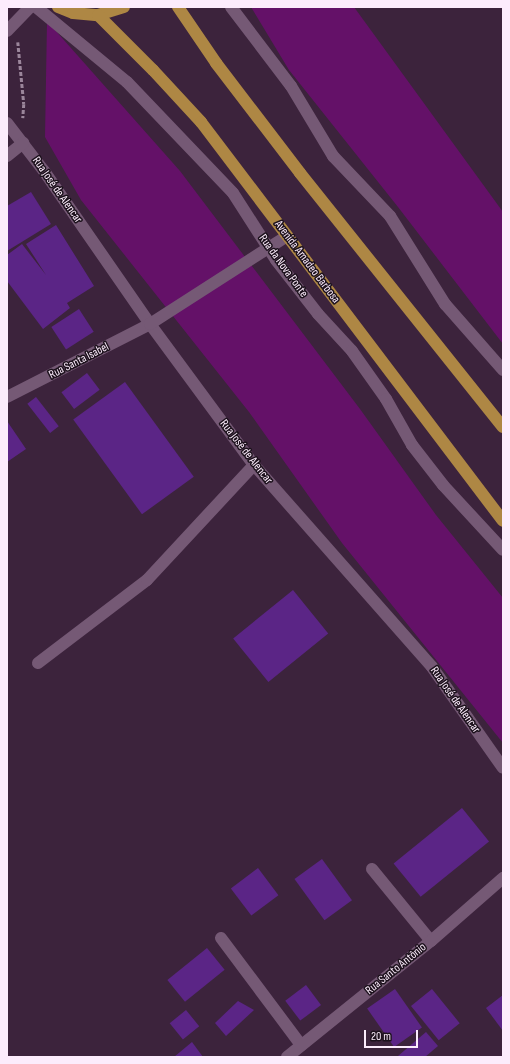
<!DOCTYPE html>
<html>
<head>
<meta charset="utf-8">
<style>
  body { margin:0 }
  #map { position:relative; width:510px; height:1064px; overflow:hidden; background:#3c233c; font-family:"Sofia Sans Condensed",sans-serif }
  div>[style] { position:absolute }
  .green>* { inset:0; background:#641168 }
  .building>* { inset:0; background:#5b2586; transform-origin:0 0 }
  .path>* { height:2.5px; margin-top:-1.25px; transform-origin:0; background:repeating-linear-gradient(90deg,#9b869b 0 4px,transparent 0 6px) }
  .street>* { height:12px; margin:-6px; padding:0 6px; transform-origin:6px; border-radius:6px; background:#755975 }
  .primary>* { height:12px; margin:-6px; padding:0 6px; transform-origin:6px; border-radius:6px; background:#ae8744 }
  span { translate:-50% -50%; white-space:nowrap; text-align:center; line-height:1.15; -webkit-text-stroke:3px #1c111c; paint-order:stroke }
  .street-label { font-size:12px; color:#fcecfc }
  .frame { position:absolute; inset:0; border:8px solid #fcecfc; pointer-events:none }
  .scale { position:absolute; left:364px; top:1030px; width:54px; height:18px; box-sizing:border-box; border:2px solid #fcecfc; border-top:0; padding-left:5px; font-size:12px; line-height:14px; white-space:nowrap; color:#fcecfc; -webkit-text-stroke:3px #1c111c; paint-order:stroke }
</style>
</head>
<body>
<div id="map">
  <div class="green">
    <div style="clip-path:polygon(251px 7px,354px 7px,503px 212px,503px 344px,398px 207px,289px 70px)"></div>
    <div style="clip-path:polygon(47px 21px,180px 171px,360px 409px,436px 515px,503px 598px,503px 743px,342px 543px,249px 412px,81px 200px,45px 137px)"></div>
  </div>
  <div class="building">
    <div style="clip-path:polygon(31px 192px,51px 224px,7px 251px,7px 206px)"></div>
    <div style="clip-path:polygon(56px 225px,94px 286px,67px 303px,70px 308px,43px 329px,7px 281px,7px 255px,22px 244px,46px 275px,26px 244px)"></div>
    <div style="left:79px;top:309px;width:27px;height:33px;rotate:57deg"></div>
    <div style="left:87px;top:373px;width:21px;height:32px;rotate:53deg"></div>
    <div style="left:125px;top:382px;width:117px;height:64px;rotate:54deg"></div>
    <div style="left:36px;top:397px;width:37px;height:11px;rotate:52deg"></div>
    <div style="clip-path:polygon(7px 421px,26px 449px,7px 462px)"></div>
    <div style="left:293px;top:590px;width:56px;height:77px;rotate:51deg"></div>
    <div style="left:462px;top:808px;width:43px;height:88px;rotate:51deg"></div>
    <div style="left:322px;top:859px;width:51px;height:34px;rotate:54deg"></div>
    <div style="left:258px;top:868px;width:34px;height:34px;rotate:53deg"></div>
    <div style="left:207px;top:948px;width:28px;height:51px;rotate:51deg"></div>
    <div style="left:306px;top:985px;width:25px;height:26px;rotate:53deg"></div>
    <div style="left:395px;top:989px;width:47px;height:34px;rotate:55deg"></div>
    <div style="left:432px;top:989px;width:44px;height:27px;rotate:51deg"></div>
    <div style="clip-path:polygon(503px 995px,503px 1031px,486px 1008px)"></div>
    <div style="clip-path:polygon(238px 1001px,254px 1010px,226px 1036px,215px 1023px)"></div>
    <div style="left:186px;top:1010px;width:21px;height:21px;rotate:51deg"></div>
    <div style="clip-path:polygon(426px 1032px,438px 1046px,425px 1057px,399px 1057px,398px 1056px)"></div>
    <div style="clip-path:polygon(192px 1042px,203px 1057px,174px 1057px)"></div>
  </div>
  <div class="path">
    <div style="left:18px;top:42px;width:62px;rotate:84.5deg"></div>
    <div style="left:24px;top:104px;width:14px;rotate:94deg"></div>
  </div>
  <div class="street">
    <div style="left:36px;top:7px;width:118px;rotate:39.5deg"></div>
    <div style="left:127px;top:82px;width:153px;rotate:46.3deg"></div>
    <div style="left:233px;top:193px;width:80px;rotate:57.3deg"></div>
    <div style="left:276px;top:260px;width:68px;rotate:52.1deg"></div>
    <div style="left:318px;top:314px;width:50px;rotate:47.4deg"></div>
    <div style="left:352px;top:351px;width:59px;rotate:54.7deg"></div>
    <div style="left:386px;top:399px;width:53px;rotate:60.5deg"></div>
    <div style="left:412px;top:445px;width:51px;rotate:52.2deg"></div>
    <div style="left:443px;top:485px;width:88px;rotate:47.3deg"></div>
    <div style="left:231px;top:7px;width:99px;rotate:52.8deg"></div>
    <div style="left:291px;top:86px;width:82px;rotate:59deg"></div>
    <div style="left:333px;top:156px;width:83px;rotate:46.5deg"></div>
    <div style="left:390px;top:216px;width:104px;rotate:58deg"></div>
    <div style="left:445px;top:304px;width:88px;rotate:48.7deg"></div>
    <div style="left:7px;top:31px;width:33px;rotate:-46deg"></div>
    <div style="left:7px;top:123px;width:61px;rotate:52.4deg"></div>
    <div style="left:44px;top:171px;width:186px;rotate:55.3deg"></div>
    <div style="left:150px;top:324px;width:175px;rotate:53.6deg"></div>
    <div style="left:254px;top:465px;width:269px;rotate:48.6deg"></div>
    <div style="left:432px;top:667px;width:123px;rotate:54.9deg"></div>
    <div style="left:7px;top:156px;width:21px;rotate:-39deg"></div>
    <div style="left:7px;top:397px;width:161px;rotate:-27deg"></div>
    <div style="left:150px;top:324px;width:163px;rotate:-32.7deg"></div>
    <div style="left:38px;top:663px;width:137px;rotate:-37.3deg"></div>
    <div style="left:147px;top:580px;width:157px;rotate:-47.1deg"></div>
    <div style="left:372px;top:869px;width:93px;rotate:50.7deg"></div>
    <div style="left:221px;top:938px;width:134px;rotate:53.2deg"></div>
    <div style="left:287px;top:1057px;width:185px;rotate:-38.9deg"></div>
    <div style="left:431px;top:941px;width:96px;rotate:-41.2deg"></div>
  </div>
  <div class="primary">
    <div style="left:58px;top:7px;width:16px;rotate:22deg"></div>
    <div style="left:73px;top:13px;width:25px;rotate:5deg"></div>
    <div style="left:98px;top:15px;width:27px;rotate:-17deg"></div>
    <div style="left:178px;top:7px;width:68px;rotate:55.8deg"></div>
    <div style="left:216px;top:63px;width:138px;rotate:52.6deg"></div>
    <div style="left:300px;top:173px;width:325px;rotate:51.4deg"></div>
    <div style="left:98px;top:15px;width:78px;rotate:45deg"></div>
    <div style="left:153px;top:70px;width:71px;rotate:47.3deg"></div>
    <div style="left:201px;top:122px;width:500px;rotate:52.88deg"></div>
  </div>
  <div class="street-label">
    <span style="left:57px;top:190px;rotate:55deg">Rua José de Alencar</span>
    <span style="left:307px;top:262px;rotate:53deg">Avenida Amadeo Barbosa</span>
    <span style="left:283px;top:266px;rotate:54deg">Rua da Nova Ponte</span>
    <span style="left:79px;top:361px;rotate:-27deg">Rua Santa Isabel</span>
    <span style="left:246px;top:452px;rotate:52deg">Rua José de Alencar</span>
    <span style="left:455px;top:700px;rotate:55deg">Rua José de Alencar</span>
    <span style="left:396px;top:969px;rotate:-39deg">Rua Santo Antônio</span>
  </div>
  <div class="frame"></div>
  <div class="scale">20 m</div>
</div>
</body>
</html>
